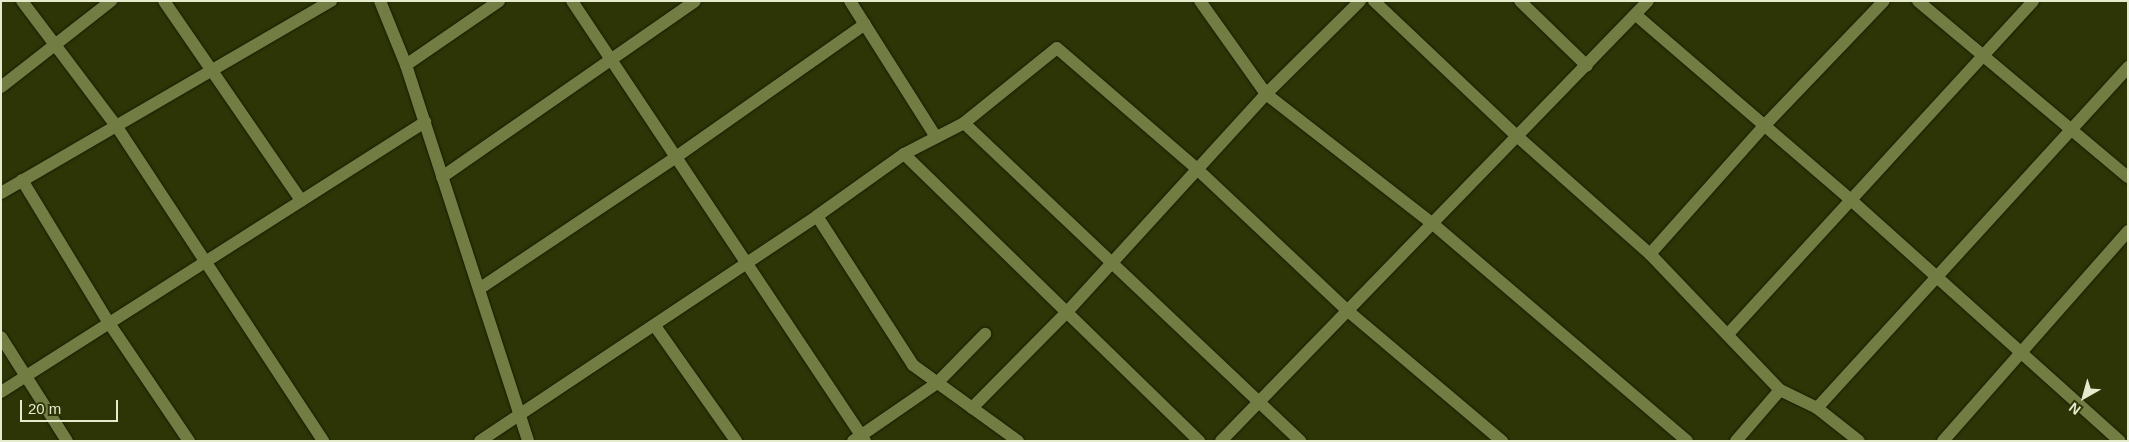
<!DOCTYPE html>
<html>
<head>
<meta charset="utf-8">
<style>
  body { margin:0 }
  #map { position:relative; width:2129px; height:442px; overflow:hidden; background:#2d3406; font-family:Arial,sans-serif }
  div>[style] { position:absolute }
  .roads { filter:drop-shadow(0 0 1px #161b00) drop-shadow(0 0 1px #161b00) }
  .minor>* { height:12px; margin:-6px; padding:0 6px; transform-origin:6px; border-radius:6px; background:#727d43 }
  span { translate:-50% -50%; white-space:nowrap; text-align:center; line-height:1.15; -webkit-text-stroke:4.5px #2d3406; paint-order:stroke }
  .frame { position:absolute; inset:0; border:2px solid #e5eccd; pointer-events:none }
  .north { position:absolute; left:2059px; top:372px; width:50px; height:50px; -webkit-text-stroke:4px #2d3406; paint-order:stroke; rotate:218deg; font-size:14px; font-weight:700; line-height:20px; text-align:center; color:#e5eccd }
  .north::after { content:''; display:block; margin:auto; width:18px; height:22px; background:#e5eccd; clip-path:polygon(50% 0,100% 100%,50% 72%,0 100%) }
  .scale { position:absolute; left:20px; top:400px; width:98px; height:22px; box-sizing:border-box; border:2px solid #e5eccd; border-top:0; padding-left:6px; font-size:15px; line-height:18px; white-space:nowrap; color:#e5eccd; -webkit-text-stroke:4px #2d3406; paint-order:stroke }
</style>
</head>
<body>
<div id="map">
  <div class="roads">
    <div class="minor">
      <div style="left:22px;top:1px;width:158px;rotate:53deg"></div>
      <div style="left:117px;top:127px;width:376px;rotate:56.7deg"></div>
      <div style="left:164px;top:1px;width:242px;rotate:55.5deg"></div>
      <div style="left:380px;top:1px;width:69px;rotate:67.9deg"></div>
      <div style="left:406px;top:65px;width:395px;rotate:72deg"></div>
      <div style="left:572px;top:1px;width:529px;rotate:56.34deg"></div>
      <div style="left:850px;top:1px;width:161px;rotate:57.7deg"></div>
      <div style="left:1200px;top:1px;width:114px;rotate:54.6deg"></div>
      <div style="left:1266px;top:94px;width:212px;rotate:37.9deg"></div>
      <div style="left:1433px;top:224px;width:334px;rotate:40.5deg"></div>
      <div style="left:1374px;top:1px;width:198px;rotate:43.4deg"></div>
      <div style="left:1518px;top:137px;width:176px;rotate:41.6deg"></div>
      <div style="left:1650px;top:254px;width:188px;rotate:46.3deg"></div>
      <div style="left:1780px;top:390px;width:41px;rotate:25.9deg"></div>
      <div style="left:1817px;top:408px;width:53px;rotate:38.2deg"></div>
      <div style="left:1520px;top:1px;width:93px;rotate:44.1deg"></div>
      <div style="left:1918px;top:1px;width:274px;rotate:40deg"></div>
      <div style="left:1636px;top:15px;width:284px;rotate:40.7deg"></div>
      <div style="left:1851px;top:200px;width:361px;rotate:41.9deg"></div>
      <div style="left:406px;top:65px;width:113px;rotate:-34.5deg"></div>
      <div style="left:1px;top:87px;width:140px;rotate:-38deg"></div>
      <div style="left:964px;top:123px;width:463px;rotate:43.4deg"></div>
      <div style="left:904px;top:154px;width:412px;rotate:44.2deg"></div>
      <div style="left:442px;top:177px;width:308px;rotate:-34.8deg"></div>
      <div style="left:22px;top:180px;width:167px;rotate:58.7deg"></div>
      <div style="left:109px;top:323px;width:143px;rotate:55.9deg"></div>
      <div style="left:1px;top:193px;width:382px;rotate:-30.2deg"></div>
      <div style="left:1650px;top:254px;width:171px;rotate:-48.3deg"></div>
      <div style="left:1764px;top:126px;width:173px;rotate:-46.2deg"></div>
      <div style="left:479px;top:289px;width:237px;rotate:-33.8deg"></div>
      <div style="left:676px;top:157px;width:231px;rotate:-35.1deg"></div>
      <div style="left:655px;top:326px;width:141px;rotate:54.8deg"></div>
      <div style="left:1729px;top:333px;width:450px;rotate:-47.5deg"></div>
      <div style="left:1px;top:337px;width:123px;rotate:57.6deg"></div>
      <div style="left:1px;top:392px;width:503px;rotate:-32.49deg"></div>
      <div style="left:972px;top:408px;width:135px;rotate:-45.3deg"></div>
      <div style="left:1067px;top:312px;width:295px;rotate:-47.6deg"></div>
      <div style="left:1266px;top:94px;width:132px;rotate:-44.7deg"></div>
      <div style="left:1817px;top:408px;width:462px;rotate:-47.6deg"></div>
      <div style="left:480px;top:441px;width:405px;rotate:-33.7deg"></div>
      <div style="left:853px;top:441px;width:102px;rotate:-34.6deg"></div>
      <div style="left:937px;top:383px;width:69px;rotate:-45.6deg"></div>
      <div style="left:1018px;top:441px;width:130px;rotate:-144.1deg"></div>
      <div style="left:913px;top:365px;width:177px;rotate:-122.8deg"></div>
      <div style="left:817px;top:216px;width:107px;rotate:-35.5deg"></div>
      <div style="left:904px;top:154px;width:68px;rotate:-27.3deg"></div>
      <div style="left:964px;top:123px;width:119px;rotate:-38.9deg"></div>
      <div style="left:1057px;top:48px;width:184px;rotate:40.8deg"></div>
      <div style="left:1196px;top:168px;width:209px;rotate:43.3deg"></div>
      <div style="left:1348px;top:311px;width:202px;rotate:40.2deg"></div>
      <div style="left:1221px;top:441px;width:613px;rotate:-45.86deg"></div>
      <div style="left:1736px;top:441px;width:67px;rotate:-49.2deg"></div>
      <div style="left:1943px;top:441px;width:280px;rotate:-48.6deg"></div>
    </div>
  </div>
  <div class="frame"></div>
  <div class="north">N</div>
  <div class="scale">20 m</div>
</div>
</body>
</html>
